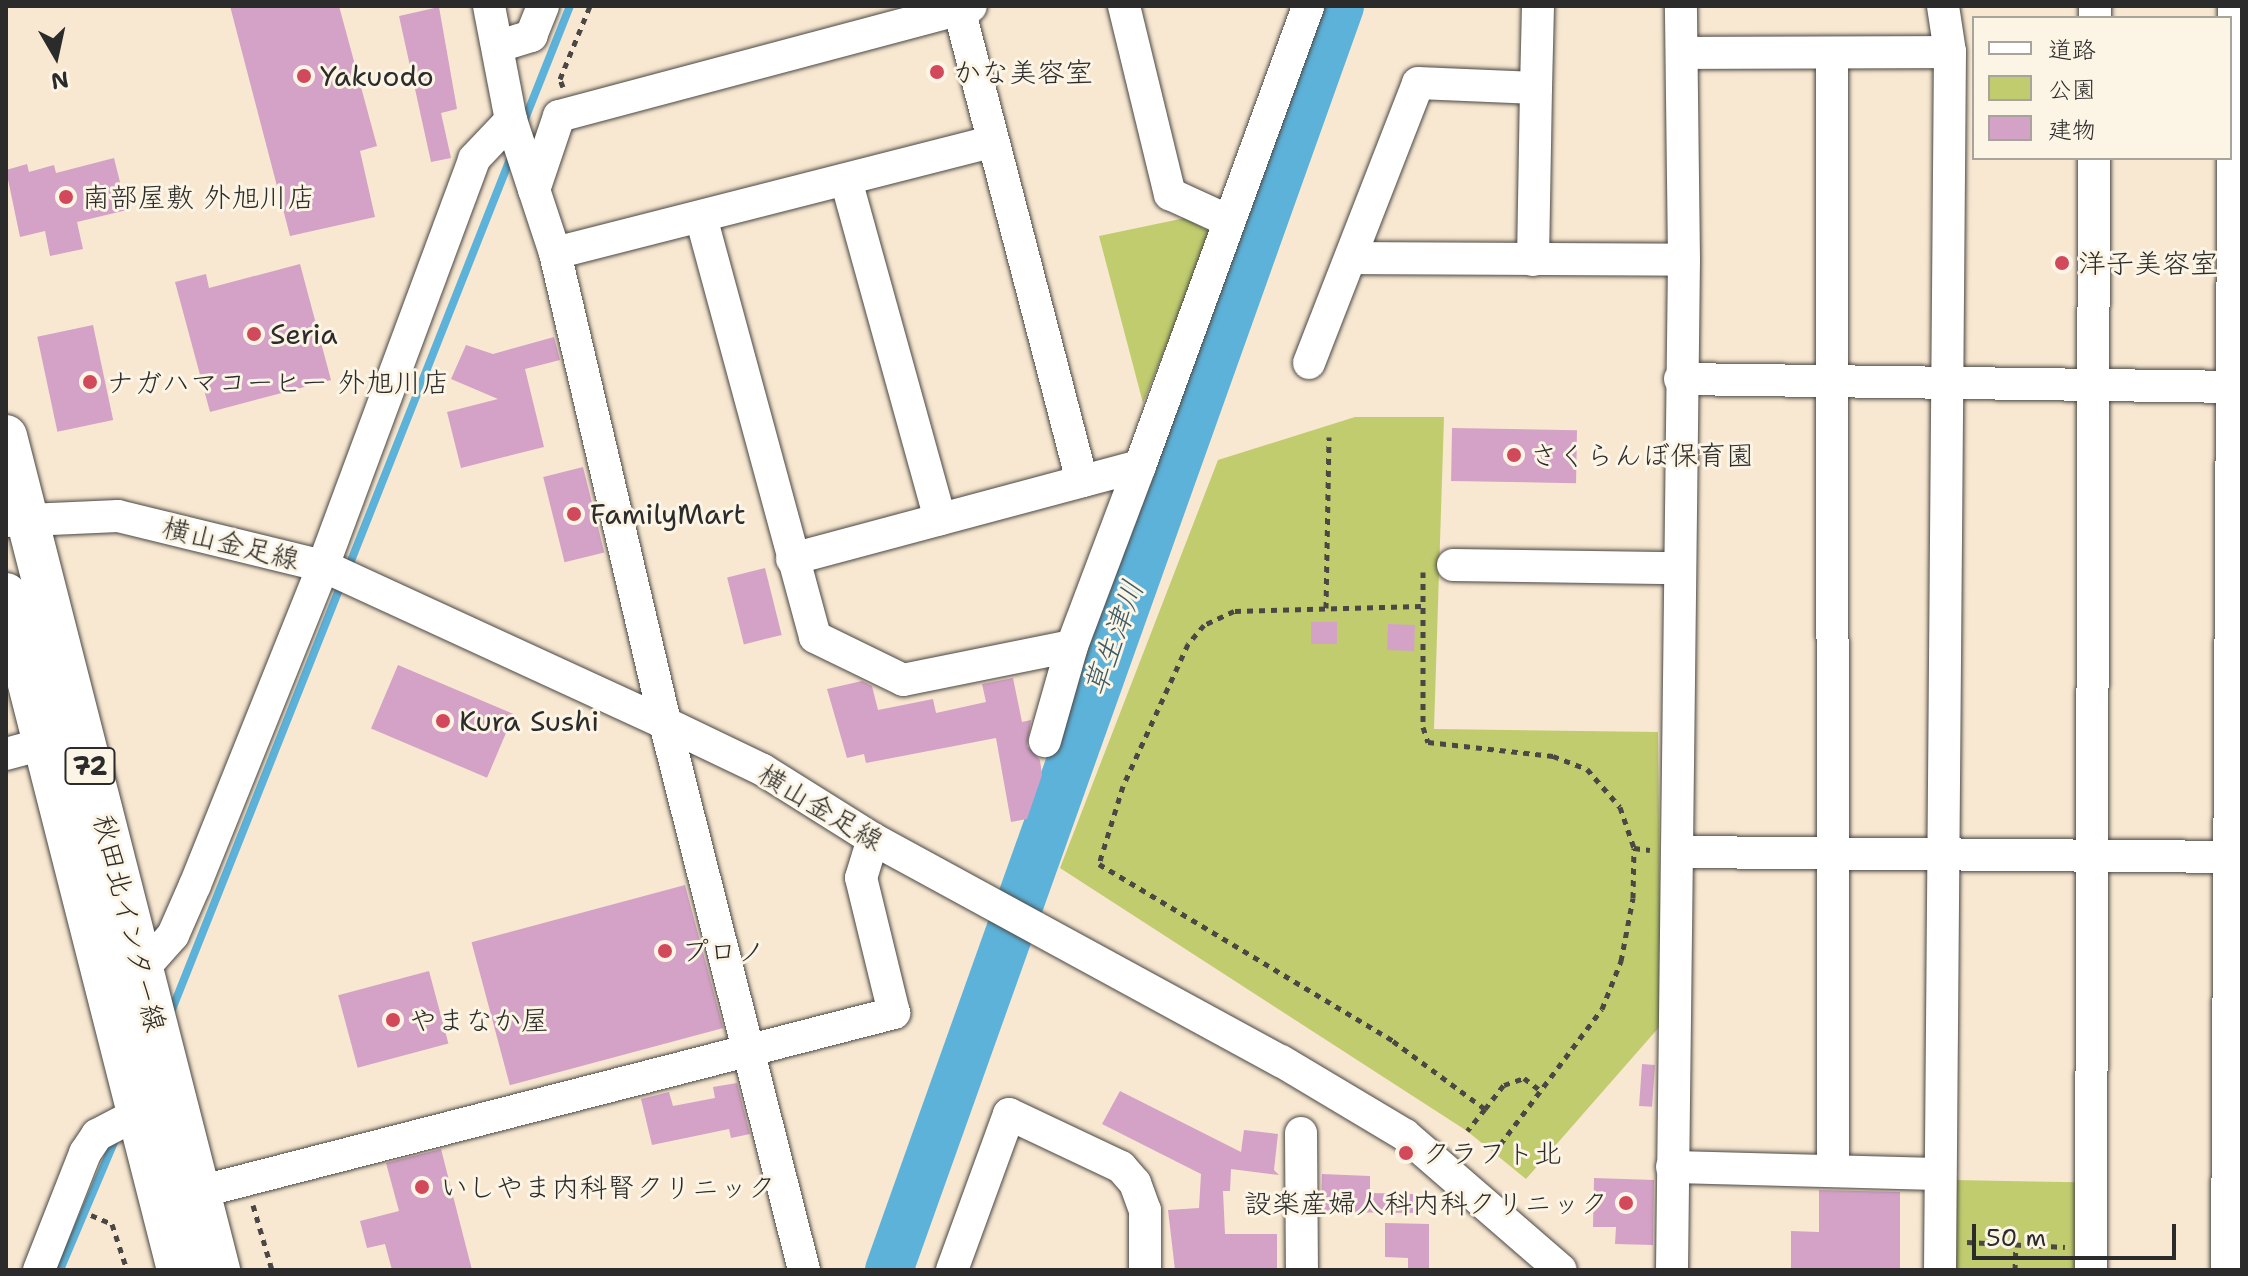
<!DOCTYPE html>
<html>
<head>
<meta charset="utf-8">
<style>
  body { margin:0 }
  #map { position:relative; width:2248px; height:1276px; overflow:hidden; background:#f8e8d1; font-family:"Shantell Sans","Klee One",sans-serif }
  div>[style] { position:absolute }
  .green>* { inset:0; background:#c0cc6e; transform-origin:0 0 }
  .stream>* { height:8px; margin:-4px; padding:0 4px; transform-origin:4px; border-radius:4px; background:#5db2d9 }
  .river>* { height:48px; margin:-24px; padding:0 24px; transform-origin:24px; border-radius:24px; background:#5db2d9 }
  .building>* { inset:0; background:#d4a2c6; transform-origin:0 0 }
  .path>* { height:5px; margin-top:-2.5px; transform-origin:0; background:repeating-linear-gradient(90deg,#4a4744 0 6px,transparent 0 12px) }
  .roads { filter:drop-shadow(0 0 2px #4a4744) drop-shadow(0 0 2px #4a4744) }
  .minor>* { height:32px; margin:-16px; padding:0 16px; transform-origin:16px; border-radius:16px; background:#fff }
  .major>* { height:42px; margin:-21px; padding:0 21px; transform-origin:21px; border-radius:21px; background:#fff }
  .dots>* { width:22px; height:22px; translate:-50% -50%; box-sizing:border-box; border:4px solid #fcf5e5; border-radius:50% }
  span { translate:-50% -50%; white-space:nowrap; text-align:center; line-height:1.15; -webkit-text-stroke:6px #fcf5e5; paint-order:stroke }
  .shield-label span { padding:2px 6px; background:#fcf5e5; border:2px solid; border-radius:6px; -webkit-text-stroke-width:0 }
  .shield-label { font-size:26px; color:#2b2b2b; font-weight:700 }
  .poi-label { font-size:28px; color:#2b2b2b }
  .left { translate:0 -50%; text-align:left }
  .right { translate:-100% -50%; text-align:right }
  .street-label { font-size:28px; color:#2b2b2b }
  .water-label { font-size:30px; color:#3c5a68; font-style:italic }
  .frame { position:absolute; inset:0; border:8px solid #2b2b2b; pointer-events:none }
  .legend { position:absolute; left:1972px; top:16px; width:260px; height:144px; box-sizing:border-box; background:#fcf5e5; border:2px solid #a8a49b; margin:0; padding:10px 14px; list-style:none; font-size:24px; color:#2b2b2b }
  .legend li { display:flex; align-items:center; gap:16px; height:40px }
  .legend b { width:40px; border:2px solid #a8a49b }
  .north { position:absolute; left:16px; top:16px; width:80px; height:80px; -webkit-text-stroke:6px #fcf5e5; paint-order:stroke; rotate:171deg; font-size:22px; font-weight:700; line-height:32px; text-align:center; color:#2b2b2b }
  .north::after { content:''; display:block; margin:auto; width:28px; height:36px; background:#2b2b2b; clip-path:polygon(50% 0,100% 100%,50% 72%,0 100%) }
  .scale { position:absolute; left:1972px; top:1224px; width:204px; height:36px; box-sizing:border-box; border:4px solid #2b2b2b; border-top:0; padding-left:10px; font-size:24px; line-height:28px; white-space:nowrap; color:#2b2b2b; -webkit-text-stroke:6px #fcf5e5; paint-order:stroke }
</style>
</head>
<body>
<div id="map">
  <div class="green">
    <div style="clip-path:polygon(1185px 218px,1212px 233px,1143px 403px,1099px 236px)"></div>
    <div style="clip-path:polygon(1355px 417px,1444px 417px,1434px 729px,1658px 732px,1661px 1025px,1526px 1179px,1467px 1131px,1060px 868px,1218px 460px)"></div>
    <div style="left:1953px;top:1180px;width:126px;height:90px;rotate:1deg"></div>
  </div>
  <div class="stream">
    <div style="left:523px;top:124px;width:127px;rotate:-68.3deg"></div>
    <div style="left:347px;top:571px;width:446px;rotate:-68.4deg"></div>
    <div style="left:169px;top:1017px;width:467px;rotate:-68.3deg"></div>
    <div style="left:60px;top:1270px;width:147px;rotate:-67.1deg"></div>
  </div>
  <div class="river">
    <div style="left:889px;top:1270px;width:1342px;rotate:-70.36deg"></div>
  </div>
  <div class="building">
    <div style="clip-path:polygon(230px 6px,339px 6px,377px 146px,360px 151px,375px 217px,290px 236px)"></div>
    <div style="clip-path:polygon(439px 7px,457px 109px,441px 113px,451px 158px,431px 162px,399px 16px)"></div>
    <div style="clip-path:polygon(114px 158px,127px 210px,77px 222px,83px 249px,50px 256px,45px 231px,20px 237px,6px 170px,27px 164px,29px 172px,54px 165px,56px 173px)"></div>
    <div style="clip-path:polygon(300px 264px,331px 380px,210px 412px,175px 282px,206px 274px,209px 288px)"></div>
    <div style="left:93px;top:325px;width:97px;height:57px;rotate:78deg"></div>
    <div style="clip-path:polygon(554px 337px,560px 360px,525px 369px,544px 447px,461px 468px,447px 412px,498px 399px,451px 379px,466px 345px,493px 354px)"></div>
    <div style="left:1452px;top:428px;width:125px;height:53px;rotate:1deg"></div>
    <div style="left:583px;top:467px;width:88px;height:41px;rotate:76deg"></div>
    <div style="left:765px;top:568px;width:69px;height:39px;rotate:76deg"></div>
    <div style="left:1311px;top:622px;width:26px;height:22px"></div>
    <div style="left:1388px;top:624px;width:27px;height:26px;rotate:2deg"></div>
    <div style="left:398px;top:665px;width:126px;height:69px;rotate:23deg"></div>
    <div style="clip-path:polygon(1013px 678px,1022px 722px,1031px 720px,1027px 746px,1040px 760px,1042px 775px,1027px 819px,1011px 822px,996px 738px,866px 763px,864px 754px,847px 758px,827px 689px,862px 681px,872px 686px,878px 710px,933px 699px,936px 713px,986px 702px,982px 684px)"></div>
    <div style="left:685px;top:885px;width:148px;height:221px;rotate:75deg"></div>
    <div style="left:429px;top:971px;width:75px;height:94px;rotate:75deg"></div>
    <div style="left:1642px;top:1064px;width:13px;height:42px;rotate:4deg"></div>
    <div style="clip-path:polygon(737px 1083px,750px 1134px,731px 1138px,729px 1129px,652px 1145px,641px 1099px,669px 1092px,673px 1106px,715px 1098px,713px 1087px)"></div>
    <div style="clip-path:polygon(1120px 1091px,1241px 1152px,1244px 1130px,1278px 1134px,1274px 1170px,1279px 1175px,1231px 1169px,1230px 1191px,1223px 1191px,1225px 1234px,1277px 1234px,1277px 1270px,1175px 1270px,1168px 1210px,1199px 1208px,1201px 1174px,1102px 1124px)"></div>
    <div style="clip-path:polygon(441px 1149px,472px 1270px,392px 1270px,385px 1244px,367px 1248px,360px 1221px,399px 1211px,386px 1163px)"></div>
    <div style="clip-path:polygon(1322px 1174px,1370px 1176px,1370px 1193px,1413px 1194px,1413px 1213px,1321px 1212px)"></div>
    <div style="clip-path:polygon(1594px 1178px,1654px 1180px,1653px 1245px,1615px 1244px,1616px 1227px,1593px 1227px)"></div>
    <div style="clip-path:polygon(1819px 1190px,1900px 1192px,1900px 1270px,1791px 1270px,1791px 1231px,1819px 1232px)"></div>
    <div style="clip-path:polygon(1385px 1223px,1429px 1224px,1429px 1270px,1408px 1270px,1408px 1258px,1385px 1257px)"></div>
  </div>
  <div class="path">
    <div style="left:563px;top:87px;width:9px;rotate:-111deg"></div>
    <div style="left:560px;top:79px;width:79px;rotate:-67.7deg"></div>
    <div style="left:1423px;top:572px;width:155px;rotate:90deg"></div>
    <div style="left:1423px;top:727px;width:16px;rotate:72deg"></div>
    <div style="left:1428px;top:742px;width:126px;rotate:6.4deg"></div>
    <div style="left:1553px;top:756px;width:36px;rotate:21deg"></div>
    <div style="left:1587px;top:769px;width:50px;rotate:49deg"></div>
    <div style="left:1620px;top:807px;width:43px;rotate:71.1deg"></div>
    <div style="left:1421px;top:606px;width:187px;rotate:178.5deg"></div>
    <div style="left:1234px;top:611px;width:33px;rotate:155deg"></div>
    <div style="left:1204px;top:625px;width:25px;rotate:130deg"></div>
    <div style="left:1188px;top:644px;width:156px;rotate:114.6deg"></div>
    <div style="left:1123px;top:786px;width:82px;rotate:107.1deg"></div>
    <div style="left:1099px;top:864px;width:343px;rotate:31deg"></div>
    <div style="left:1393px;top:1041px;width:114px;rotate:36.5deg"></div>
    <div style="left:1485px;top:1109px;width:28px;rotate:129deg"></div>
    <div style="left:1326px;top:608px;width:171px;rotate:-89deg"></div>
    <div style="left:1485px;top:1109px;width:31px;rotate:-52deg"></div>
    <div style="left:1504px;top:1085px;width:21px;rotate:-19deg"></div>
    <div style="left:1524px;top:1078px;width:21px;rotate:37deg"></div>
    <div style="left:1493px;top:1154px;width:181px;rotate:-53.1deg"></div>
    <div style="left:1602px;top:1009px;width:52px;rotate:-68.4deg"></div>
    <div style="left:1621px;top:961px;width:64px;rotate:-79.2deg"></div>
    <div style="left:1633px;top:898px;width:50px;rotate:-88.9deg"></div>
    <div style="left:1634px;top:848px;width:16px;rotate:7deg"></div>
    <div style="left:253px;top:1205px;width:68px;rotate:73.7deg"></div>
    <div style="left:91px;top:1215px;width:23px;rotate:23deg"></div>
    <div style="left:112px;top:1224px;width:48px;rotate:71.9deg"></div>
    <div style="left:1967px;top:1242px;width:98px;rotate:2.9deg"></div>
    <div style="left:2015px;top:1270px;width:26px;rotate:-88deg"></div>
  </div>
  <div class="roads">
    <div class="minor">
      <div style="left:489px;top:6px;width:116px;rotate:79.1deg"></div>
      <div style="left:511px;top:120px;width:140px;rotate:71.7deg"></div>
      <div style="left:555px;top:253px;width:483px;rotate:76.8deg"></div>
      <div style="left:665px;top:723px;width:564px;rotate:75.74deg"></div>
      <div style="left:1124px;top:6px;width:194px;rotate:76.3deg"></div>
      <div style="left:1170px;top:194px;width:65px;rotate:24.6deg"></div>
      <div style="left:959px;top:9px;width:488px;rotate:75.4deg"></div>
      <div style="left:2095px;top:18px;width:12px;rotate:-90deg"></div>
      <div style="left:499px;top:46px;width:34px;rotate:-17deg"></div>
      <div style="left:531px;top:36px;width:32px;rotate:-68deg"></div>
      <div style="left:1682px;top:53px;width:268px;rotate:-0.2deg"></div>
      <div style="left:1832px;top:55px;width:1116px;rotate:89.95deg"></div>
      <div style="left:846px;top:180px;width:352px;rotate:74.5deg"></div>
      <div style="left:534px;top:190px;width:78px;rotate:-71.3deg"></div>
      <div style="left:559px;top:116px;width:426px;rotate:-14.9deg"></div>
      <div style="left:701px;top:217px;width:435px;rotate:74.8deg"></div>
      <div style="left:815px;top:637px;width:98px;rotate:26deg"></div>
      <div style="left:903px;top:680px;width:172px;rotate:-11.4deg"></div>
      <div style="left:1072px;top:646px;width:99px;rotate:105.9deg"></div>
      <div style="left:555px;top:253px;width:452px;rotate:-14.3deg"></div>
      <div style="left:1353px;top:258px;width:331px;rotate:0.3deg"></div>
      <div style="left:1533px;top:260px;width:172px;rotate:-89deg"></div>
      <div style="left:1309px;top:363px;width:300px;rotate:-68.7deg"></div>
      <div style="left:1418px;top:83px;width:118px;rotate:2.4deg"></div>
      <div style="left:1536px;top:88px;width:82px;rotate:-88.6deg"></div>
      <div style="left:1680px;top:379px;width:562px;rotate:0.82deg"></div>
      <div style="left:6px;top:521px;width:112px;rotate:-2.6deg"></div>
      <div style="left:118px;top:516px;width:211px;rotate:13.7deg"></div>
      <div style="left:323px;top:566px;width:376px;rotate:24.7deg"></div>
      <div style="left:665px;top:723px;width:109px;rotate:25.6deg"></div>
      <div style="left:763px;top:770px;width:130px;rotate:32.1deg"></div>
      <div style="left:873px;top:839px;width:464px;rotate:28.6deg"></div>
      <div style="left:1281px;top:1061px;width:144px;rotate:30.8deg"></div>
      <div style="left:1405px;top:1135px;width:206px;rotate:40.9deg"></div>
      <div style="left:792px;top:559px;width:360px;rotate:-15deg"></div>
      <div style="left:1140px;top:466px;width:490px;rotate:-69.9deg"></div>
      <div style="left:1453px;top:565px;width:226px;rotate:0.8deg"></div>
      <div style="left:1072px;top:646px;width:192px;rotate:-69.3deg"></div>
      <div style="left:6px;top:754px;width:39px;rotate:-15deg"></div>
      <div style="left:1679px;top:852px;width:563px;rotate:0.51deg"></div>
      <div style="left:142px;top:970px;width:47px;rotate:-48.5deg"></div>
      <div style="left:173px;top:935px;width:55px;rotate:-66.3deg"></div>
      <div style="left:195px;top:885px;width:344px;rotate:-68.1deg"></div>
      <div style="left:323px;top:566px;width:434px;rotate:-69.6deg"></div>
      <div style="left:474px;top:159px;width:54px;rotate:-46.5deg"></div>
      <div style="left:1301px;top:1133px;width:137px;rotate:89.6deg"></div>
      <div style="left:1672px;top:1167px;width:268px;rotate:1.5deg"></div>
      <div style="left:199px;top:1192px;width:718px;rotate:-14.44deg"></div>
      <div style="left:894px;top:1013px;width:139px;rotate:-103.7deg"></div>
      <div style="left:861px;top:878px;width:41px;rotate:-72.9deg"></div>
      <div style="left:39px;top:1270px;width:126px;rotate:-68.5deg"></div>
      <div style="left:85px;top:1153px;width:22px;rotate:-56deg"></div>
      <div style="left:97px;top:1135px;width:45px;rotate:-27.7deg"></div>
      <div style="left:952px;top:1270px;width:166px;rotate:-69.9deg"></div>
      <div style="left:1009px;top:1114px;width:124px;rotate:25.3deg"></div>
      <div style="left:1121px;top:1167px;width:21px;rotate:49deg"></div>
      <div style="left:1135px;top:1183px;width:29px;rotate:70deg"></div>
      <div style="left:1145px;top:1210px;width:60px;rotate:90deg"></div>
      <div style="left:1672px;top:1270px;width:1010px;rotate:-89.32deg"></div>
      <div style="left:1684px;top:260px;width:254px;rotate:-90.7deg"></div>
      <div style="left:1940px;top:1270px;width:1218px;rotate:-89.53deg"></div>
      <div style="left:1950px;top:52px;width:47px;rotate:-98.7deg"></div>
      <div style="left:2091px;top:1270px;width:1112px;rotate:-89.85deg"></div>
      <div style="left:2227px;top:1270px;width:1264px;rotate:-89.68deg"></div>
    </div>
    <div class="major">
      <div style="left:6px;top:436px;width:861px;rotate:75.67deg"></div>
      <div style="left:6px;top:594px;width:698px;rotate:75.72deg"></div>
    </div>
  </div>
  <div class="dots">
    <div style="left:937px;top:72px;background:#d1495b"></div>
    <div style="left:304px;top:76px;background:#d1495b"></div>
    <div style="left:66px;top:197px;background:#d1495b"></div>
    <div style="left:2062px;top:263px;background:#d1495b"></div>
    <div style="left:254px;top:334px;background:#d1495b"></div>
    <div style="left:90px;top:382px;background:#d1495b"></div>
    <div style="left:1514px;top:455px;background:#d1495b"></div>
    <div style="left:574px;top:514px;background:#d1495b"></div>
    <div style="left:443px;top:721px;background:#d1495b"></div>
    <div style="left:665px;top:951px;background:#d1495b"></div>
    <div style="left:393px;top:1020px;background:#d1495b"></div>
    <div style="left:1406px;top:1153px;background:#d1495b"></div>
    <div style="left:422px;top:1187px;background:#d1495b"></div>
    <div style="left:1626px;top:1203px;background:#d1495b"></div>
  </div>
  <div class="shield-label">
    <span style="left:90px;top:766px">72</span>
  </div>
  <div class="poi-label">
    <span class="left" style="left:953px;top:72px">かな美容室</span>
    <span class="left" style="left:320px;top:76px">Yakuodo</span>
    <span class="left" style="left:82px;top:197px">南部屋敷 外旭川店</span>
    <span class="left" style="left:2078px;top:263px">洋子美容室</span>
    <span class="left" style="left:270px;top:334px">Seria</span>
    <span class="left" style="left:106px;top:382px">ナガハマコーヒー 外旭川店</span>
    <span class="left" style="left:1530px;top:455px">さくらんぼ保育園</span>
    <span class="left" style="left:590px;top:514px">FamilyMart</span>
    <span class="left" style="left:459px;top:721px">Kura Sushi</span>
    <span class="left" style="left:681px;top:951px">プロノ</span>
    <span class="left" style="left:409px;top:1020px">やまなか屋</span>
    <span class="left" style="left:1422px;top:1153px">クラフト北</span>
    <span class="left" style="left:440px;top:1187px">いしやま内科腎クリニック</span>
    <span class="right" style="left:1608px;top:1203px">設楽産婦人科内科クリニック</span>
  </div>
  <div class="street-label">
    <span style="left:231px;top:543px;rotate:14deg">横山金足線</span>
    <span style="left:821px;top:807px;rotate:31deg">横山金足線</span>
    <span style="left:130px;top:923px;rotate:76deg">秋田北インター線</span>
  </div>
  <div class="water-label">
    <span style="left:1114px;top:638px;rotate:-70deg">草生津川</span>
  </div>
  <div class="frame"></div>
  <ul class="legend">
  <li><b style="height:10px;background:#fff"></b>道路</li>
  <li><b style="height:22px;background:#c0cc6e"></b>公園</li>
  <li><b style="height:22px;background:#d4a2c6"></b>建物</li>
  </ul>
  <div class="north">N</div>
  <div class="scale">50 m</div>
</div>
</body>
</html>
